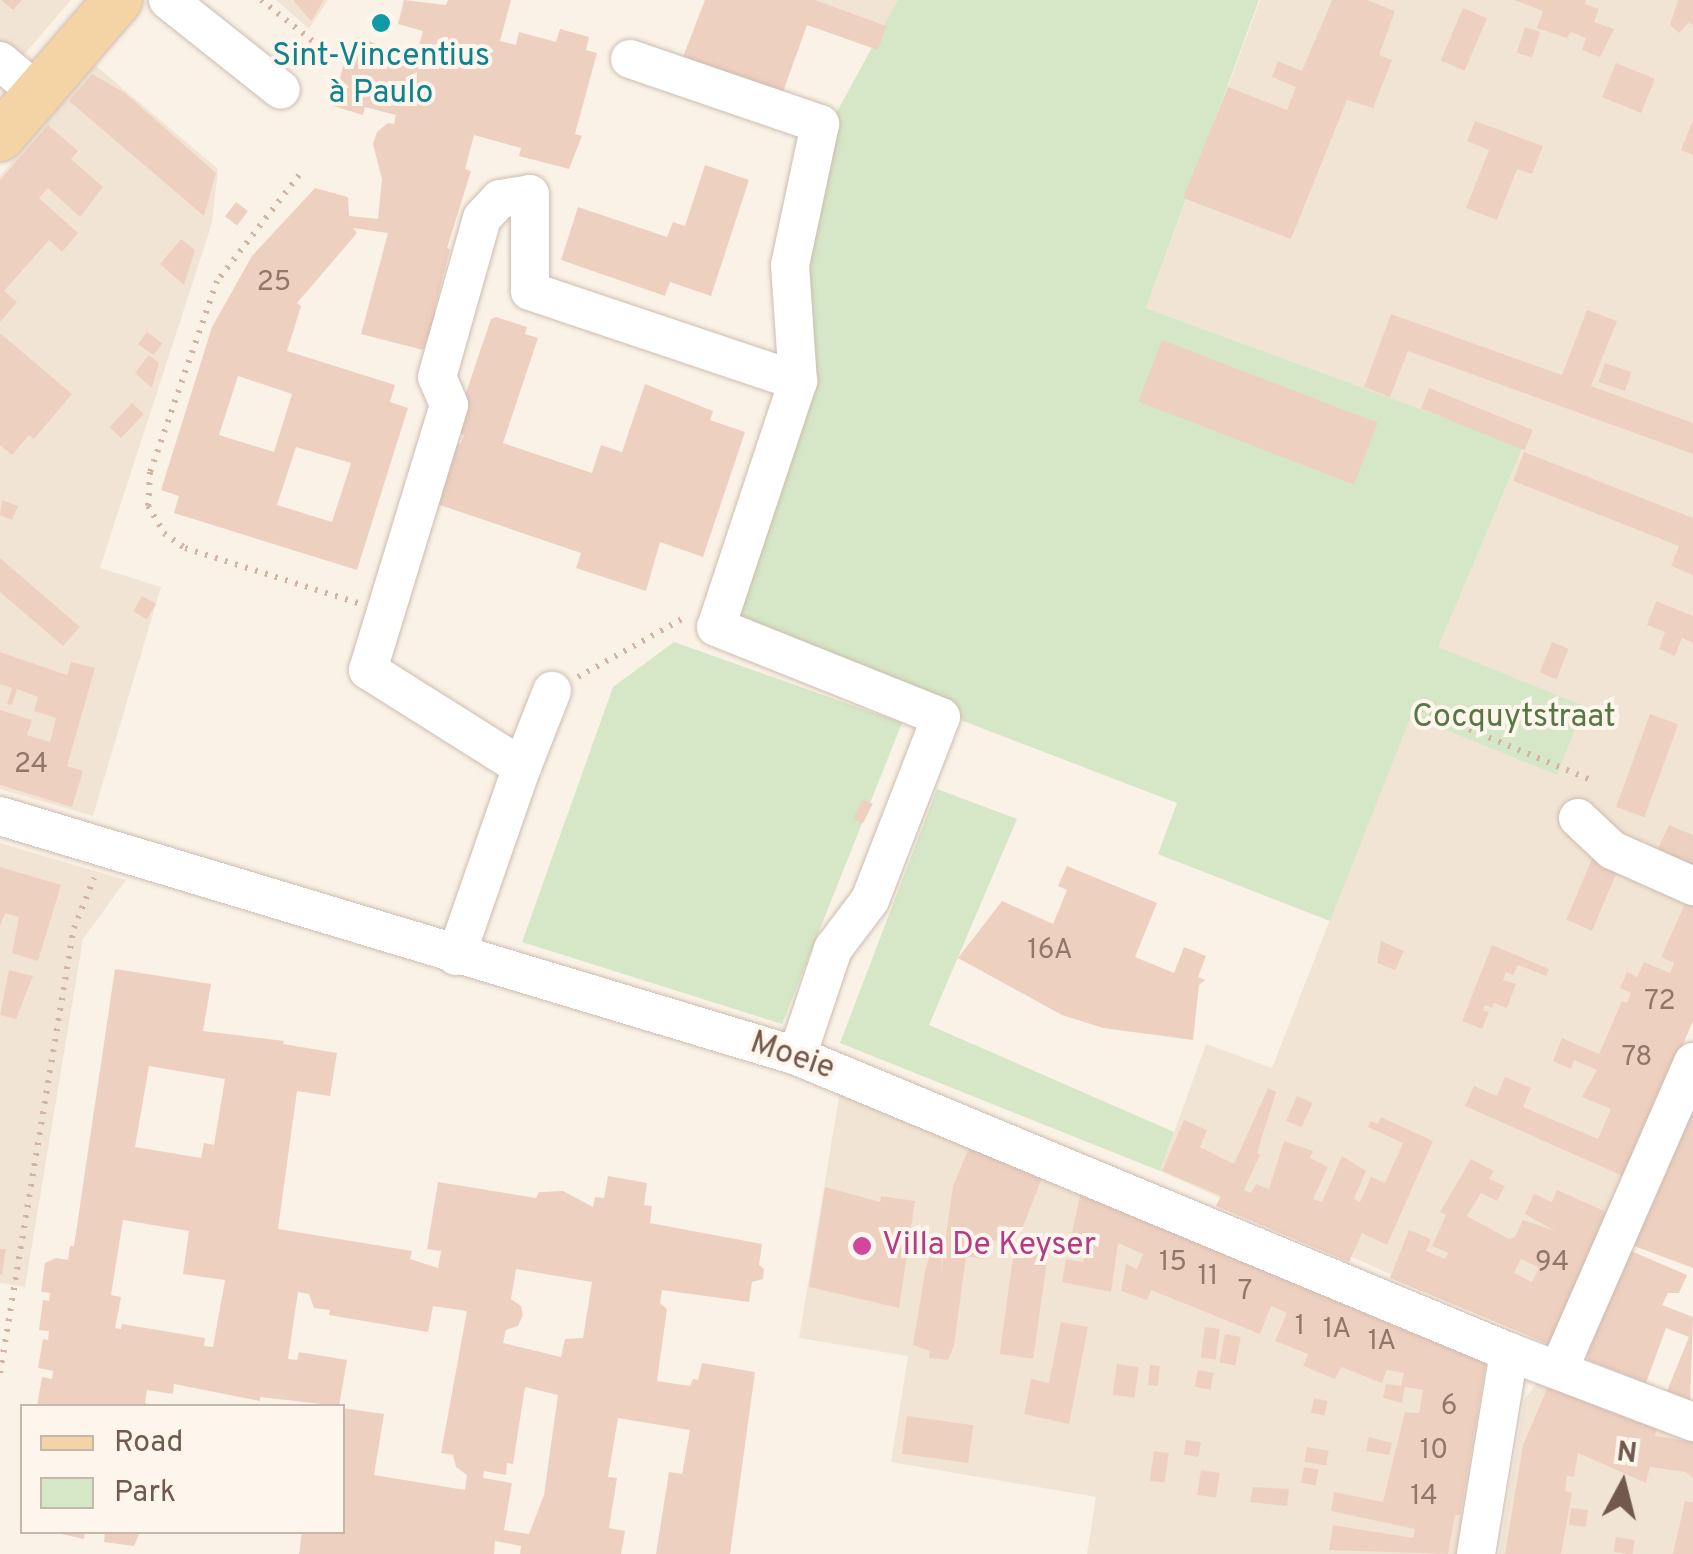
<!DOCTYPE html>
<html>
<head>
<meta charset="utf-8">
<style>
  body { margin:0 }
  #map { position:relative; width:1693px; height:1554px; overflow:hidden; background:#faf2e6; font-family:Overpass,sans-serif }
  div>[style] { position:absolute }
  .residential>* { inset:0; background:#f2e4d5 }
  .green>* { inset:0; background:#d5e7c6 }
  .building>* { inset:0; background:#eed0c0; transform-origin:0 0 }
  .path>* { height:6px; margin-top:-3px; transform-origin:0; background:repeating-linear-gradient(90deg,#d3b4a3 0 2.5px,transparent 0 10.5px) }
  .roads { filter:drop-shadow(0 0 2px #cdbcb0) drop-shadow(0 0 2px #cdbcb0) }
  .minor>* { height:38px; margin:-19px; padding:0 19px; transform-origin:19px; border-radius:19px; background:#fff }
  .major>* { height:48px; margin:-24px; padding:0 24px; transform-origin:24px; border-radius:24px; background:#f4d3a4 }
  .dots>* { width:28px; height:28px; translate:-50% -50%; box-sizing:border-box; border:5px solid #fef6ec; border-radius:50% }
  span { translate:-50% -50%; white-space:nowrap; text-align:center; line-height:1.15; -webkit-text-stroke:8px #fef6ec; paint-order:stroke }
  .number-label { font-size:28px; color:#91776a }
  .number-label span { -webkit-text-stroke-width:0 }
  .culture-label { font-size:32px; color:#0d838f }
  .park-label { font-size:32px; color:#567746 }
  .street-label { font-size:32px; color:#72594d }
  .hotel-label { font-size:32px; color:#b23c85 }
  .left { translate:0 -50%; text-align:left }
  .legend { position:absolute; left:20px; top:1404px; width:325px; height:130px; box-sizing:border-box; background:#fef6ec; border:2px solid #c6b7ac; margin:0; padding:12px 18px; list-style:none; font-size:30px; color:#72594d }
  .legend li { display:flex; align-items:center; gap:20px; height:50px }
  .legend b { width:50px; border:2px solid #c6b7ac }
  .north { position:absolute; left:1573px; top:1434px; width:100px; height:100px; -webkit-text-stroke:8px #fef6ec; paint-order:stroke; rotate:7deg; font-size:28px; font-weight:700; line-height:40px; text-align:center; color:#72594d }
  .north::after { content:''; display:block; margin:auto; width:35px; height:45px; background:#72594d; clip-path:polygon(50% 0,100% 100%,50% 72%,0 100%) }
</style>
</head>
<body>
<div id="map">
  <div class="residential">
    <div style="clip-path:polygon(0 0,71px 0,0 83px)"></div>
    <div style="clip-path:polygon(276px 0,328px 0,309px 29px)"></div>
    <div style="clip-path:polygon(814px 0,898px 0,886px 27px)"></div>
    <div style="clip-path:polygon(1260px 0,1693px 0,1693px 1020px,1553px 1347px,1160px 1171px,1206px 1044px,1272px 1068px,1410px 715px,1557px 775px,1437px 647px,1523px 448px,1146px 308px)"></div>
    <div style="clip-path:polygon(95px 65px,218px 169px,212px 223px,100px 568px,161px 587px,93px 816px,0 789px,0 176px)"></div>
    <div style="clip-path:polygon(0 843px,126px 880px,83px 939px,25px 1287px,0 1283px)"></div>
    <div style="clip-path:polygon(841px 1085px,1496px 1358px,1462px 1554px,1087px 1554px,1096px 1497px,891px 1462px,908px 1356px,799px 1338px)"></div>
    <div style="clip-path:polygon(1541px 1377px,1693px 1438px,1693px 1554px,1499px 1554px,1524px 1400px)"></div>
  </div>
  <div class="green">
    <div style="clip-path:polygon(898px 0,1259px 0,1146px 308px,1523px 447px,1438px 647px,1584px 706px,1557px 775px,1411px 716px,1330px 921px,1158px 854px,1177px 803px,963px 721px,948px 705px,730px 620px,834px 117px)"></div>
    <div style="clip-path:polygon(674px 642px,902px 723px,782px 1024px,522px 942px,613px 687px)"></div>
    <div style="clip-path:polygon(937px 789px,1017px 819px,929px 1025px,1174px 1132px,1160px 1171px,840px 1043px)"></div>
  </div>
  <div class="building">
    <div style="clip-path:polygon(1px 0,22px 0,13px 10px)"></div>
    <div style="clip-path:polygon(293px 0,324px 0,311px 21px)"></div>
    <div style="clip-path:polygon(evenodd,404px 0,446px 5px,448px 0,511px 0,500px 41px,516px 45px,519px 32px,556px 42px,560px 29px,589px 37px,586px 50px,597px 53px,575px 134px,582px 136px,569px 169px,519px 156px,521px 148px,474px 135px,465px 169px,471px 171px,447px 248px,450px 249px,434px 312px,438px 313px,423px 350px,361px 334px,388px 233px,353px 228px,357px 233px,297px 303px,301px 306px,287px 351px,395px 385px,390px 402px,408px 408px,357px 570px,174px 513px,179px 496px,161px 490px,212px 327px,252px 256px,315px 188px,348px 197px,349px 216px,378px 219px,382px 179px,373px 144px,377px 132px,388px 123px,394px 124px,396px 115px,365px 107px,363px 115px,333px 106px,344px 63px,351px 65px,358px 37px,402px 54px,400px 63px,413px 67px,423px 31px,398px 24px,404px 0,238px 376px,292px 394px,274px 452px,219px 435px,238px 376px,404px 0,296px 447px,351px 463px,332px 522px,277px 505px,296px 447px)"></div>
    <div style="clip-path:polygon(705px 0,815px 0,886px 26px,878px 50px,807px 25px,783px 92px,683px 57px)"></div>
    <div style="clip-path:polygon(1332px 0,1367px 0,1395px 11px,1379px 55px,1392px 60px,1373px 108px,1347px 100px,1291px 239px,1183px 198px,1228px 87px,1287px 110px,1296px 87px,1272px 77px,1278px 61px,1302px 71px)"></div>
    <div style="clip-path:polygon(1514px 0,1586px 0,1585px 4px,1599px 9px,1594px 22px,1614px 29px,1600px 57px,1582px 50px,1586px 38px,1571px 32px,1567px 38px,1537px 28px,1543px 11px)"></div>
    <div style="clip-path:polygon(1678px 0,1693px 0,1693px 25px,1688px 23px,1679px 33px,1670px 25px)"></div>
    <div style="left:1463px;top:8px;width:26px;height:57px;rotate:23deg"></div>
    <div style="left:1525px;top:27px;width:16px;height:27px;rotate:18deg"></div>
    <div style="left:1616px;top:63px;width:42px;height:37px;rotate:22deg"></div>
    <div style="clip-path:polygon(92px 74px,125px 93px,216px 173px,204px 216px,69px 101px)"></div>
    <div style="clip-path:polygon(1693px 120px,1693px 155px,1681px 150px)"></div>
    <div style="clip-path:polygon(1475px 121px,1543px 146px,1532px 174px,1517px 169px,1497px 220px,1466px 208px,1489px 150px,1467px 141px)"></div>
    <div style="clip-path:polygon(48px 125px,78px 151px,71px 159px,103px 187px,80px 217px,48px 188px,39px 198px,78px 233px,62px 252px,49px 240px,35px 256px,4px 291px,17px 302px,0 322px,0 180px)"></div>
    <div style="clip-path:polygon(705px 165px,749px 180px,711px 296px,670px 282px,665px 296px,561px 260px,578px 207px,667px 237px,673px 222px,685px 226px)"></div>
    <div style="left:236px;top:202px;width:15px;height:18px;rotate:37deg"></div>
    <div style="clip-path:polygon(181px 239px,195px 250px,184px 285px,160px 264px)"></div>
    <div style="clip-path:polygon(1587px 310px,1617px 321px,1591px 386px,1693px 423px,1693px 454px,1408px 351px,1390px 397px,1364px 387px,1391px 314px,1562px 375px)"></div>
    <div style="clip-path:polygon(496px 317px,527px 327px,525px 334px,538px 338px,503px 443px,592px 473px,601px 445px,622px 452px,645px 384px,713px 411px,710px 420px,745px 432px,703px 557px,660px 542px,646px 591px,576px 568px,581px 553px,434px 503px,457px 443px,460px 445px,464px 435px,453px 431px,491px 319px)"></div>
    <div style="left:147px;top:332px;width:19px;height:15px;rotate:36deg"></div>
    <div style="clip-path:polygon(0 333px,72px 394px,34px 439px,29px 435px,12px 455px,0 445px)"></div>
    <div style="left:1162px;top:340px;width:231px;height:66px;rotate:21deg"></div>
    <div style="clip-path:polygon(149px 355px,159px 363px,152px 388px,135px 373px)"></div>
    <div style="left:1605px;top:363px;width:28px;height:20px;rotate:19deg"></div>
    <div style="left:1429px;top:388px;width:112px;height:22px;rotate:22deg"></div>
    <div style="left:132px;top:403px;width:16px;height:33px;rotate:43deg"></div>
    <div style="clip-path:polygon(1524px 452px,1693px 518px,1693px 575px,1671px 566px,1679px 546px,1513px 481px)"></div>
    <div style="clip-path:polygon(2px 500px,18px 506px,12px 520px,0 515px)"></div>
    <div style="clip-path:polygon(0 558px,80px 627px,63px 646px,0 592px)"></div>
    <div style="left:142px;top:596px;width:16px;height:18px;rotate:30deg"></div>
    <div style="clip-path:polygon(1656px 601px,1693px 616px,1693px 643px,1682px 638px,1675px 656px,1659px 649px,1665px 632px,1647px 625px)"></div>
    <div style="left:1552px;top:642px;width:18px;height:33px;rotate:22deg"></div>
    <div style="clip-path:polygon(0 652px,67px 675px,71px 662px,95px 668px,67px 766px,83px 771px,72px 807px,0 785px,0 710px,32px 720px,27px 735px,50px 742px,56px 718px,34px 711px,38px 697px,17px 689px,12px 705px,7px 704px,12px 688px,0 684px)"></div>
    <div style="left:1650px;top:714px;width:30px;height:99px;rotate:20deg"></div>
    <div style="left:863px;top:799px;width:11px;height:22px;rotate:27deg"></div>
    <div style="clip-path:polygon(1669px 825px,1693px 835px,1693px 874px,1654px 857px)"></div>
    <div style="left:1592px;top:859px;width:28px;height:66px;rotate:23deg"></div>
    <div style="clip-path:polygon(1067px 866px,1157px 903px,1135px 957px,1174px 973px,1184px 947px,1206px 956px,1198px 977px,1205px 980px,1199px 985px,1193px 1040px,1103px 1028px,1062px 1015px,958px 958px,1002px 901px,1053px 924px,1067px 890px,1058px 886px)"></div>
    <div style="clip-path:polygon(0 867px,61px 885px,38px 961px,12px 953px,19px 917px,5px 913px,0 926px)"></div>
    <div style="clip-path:polygon(1687px 899px,1693px 902px,1693px 1021px,1625px 1177px,1465px 1106px,1474px 1086px,1497px 1096px,1505px 1077px,1531px 1088px,1523px 1107px,1598px 1139px,1611px 1109px,1582px 1097px,1597px 1070px,1574px 1060px,1571px 1069px,1553px 1061px,1562px 1038px,1599px 1054px,1622px 1001px,1627px 1003px,1631px 993px,1620px 988px,1627px 972px,1637px 977px,1644px 962px,1670px 973px,1674px 963px,1661px 957px)"></div>
    <div style="clip-path:polygon(1381px 941px,1404px 951px,1395px 970px,1377px 963px)"></div>
    <div style="clip-path:polygon(1492px 945px,1549px 969px,1546px 976px,1518px 965px,1513px 975px,1506px 972px,1503px 980px,1516px 984px,1507px 1008px,1494px 1003px,1492px 1008px,1485px 1005px,1483px 1010px,1489px 1012px,1482px 1029px,1462px 1021px)"></div>
    <div style="clip-path:polygon(evenodd,115px 969px,211px 984px,203px 1031px,284px 1041px,283px 1044px,337px 1053px,330px 1096px,297px 1091px,278px 1229px,412px 1251px,410px 1259px,438px 1268px,441px 1251px,427px 1249px,438px 1182px,536px 1198px,539px 1192px,563px 1191px,593px 1207px,595px 1197px,604px 1198px,608px 1176px,647px 1183px,644px 1205px,652px 1206px,650px 1223px,762px 1244px,759px 1265px,764px 1269px,763px 1279px,752px 1282px,749px 1302px,662px 1290px,660px 1303px,667px 1309px,657px 1381px,690px 1386px,693px 1379px,698px 1380px,702px 1363px,755px 1372px,730px 1554px,656px 1554px,669px 1472px,682px 1474px,690px 1430px,618px 1418px,608px 1477px,617px 1478px,609px 1528px,625px 1531px,621px 1554px,520px 1554px,521px 1546px,495px 1541px,494px 1554px,299px 1554px,302px 1532px,342px 1532px,342px 1408px,384px 1414px,374px 1475px,465px 1490px,467px 1475px,456px 1467px,453px 1455px,441px 1453px,467px 1311px,433px 1306px,428px 1332px,329px 1315px,330px 1310px,314px 1308px,309px 1294px,298px 1292px,288px 1359px,297px 1360px,299px 1352px,347px 1360px,339px 1406px,260px 1397px,260px 1401px,174px 1384px,173px 1394px,147px 1390px,145px 1403px,156px 1406px,37px 1406px,42px 1377px,52px 1379px,53px 1371px,38px 1368px,43px 1339px,48px 1340px,49px 1331px,39px 1330px,43px 1300px,49px 1301px,50px 1293px,41px 1292px,45px 1263px,56px 1258px,68px 1260px,70px 1246px,74px 1246px,115px 969px,149px 1066px,225px 1079px,214px 1145px,204px 1143px,201px 1158px,135px 1147px,149px 1066px,115px 969px,123px 1220px,189px 1231px,183px 1274px,225px 1280px,213px 1347px,204px 1346px,205px 1338px,122px 1324px,121px 1329px,115px 1328px,121px 1297px,111px 1295px,123px 1220px,115px 969px,516px 1269px,592px 1282px,583px 1338px,565px 1339px,561px 1357px,503px 1343px,506px 1330px,518px 1326px,523px 1315px,521px 1306px,511px 1299px,516px 1269px,115px 969px,525px 1387px,558px 1395px,544px 1495px,529px 1534px,504px 1530px,512px 1483px,483px 1478px,484px 1471px,506px 1475px,507px 1463px,513px 1464px,525px 1387px)"></div>
    <div style="clip-path:polygon(9px 970px,33px 976px,16px 1019px,0 1015px)"></div>
    <div style="clip-path:polygon(1268px 1088px,1276px 1092px,1257px 1153px,1260px 1155px,1244px 1190px,1251px 1193px,1256px 1184px,1269px 1189px,1284px 1141px,1313px 1151px,1310px 1158px,1328px 1167px,1313px 1199px,1322px 1202px,1342px 1156px,1366px 1171px,1354px 1199px,1360px 1202px,1371px 1177px,1385px 1183px,1403px 1143px,1368px 1127px,1371px 1121px,1378px 1124px,1381px 1117px,1433px 1141px,1387px 1245px,1362px 1233px,1349px 1262px,1216px 1206px,1221px 1196px,1162px 1171px,1184px 1120px,1207px 1130px,1200px 1147px,1234px 1164px)"></div>
    <div style="clip-path:polygon(1693px 1090px,1693px 1268px,1626px 1243px)"></div>
    <div style="left:1297px;top:1096px;width:17px;height:27px;rotate:24deg"></div>
    <div style="clip-path:polygon(971px 1143px,1044px 1173px,1022px 1229px,999px 1225px,997px 1241px,987px 1240px,984px 1259px,966px 1256px,954px 1346px,948px 1360px,929px 1358px,930px 1351px,913px 1345px,925px 1272px,930px 1253px,942px 1256px,941px 1273px,953px 1186px)"></div>
    <div style="clip-path:polygon(evenodd,1471px 1159px,1494px 1171px,1489px 1179px,1505px 1186px,1497px 1201px,1481px 1193px,1467px 1216px,1509px 1239px,1515px 1237px,1523px 1220px,1555px 1231px,1525px 1214px,1534px 1194px,1552px 1202px,1557px 1190px,1609px 1213px,1549px 1344px,1390px 1278px,1409px 1230px,1431px 1239px,1426px 1251px,1445px 1259px,1448px 1253px,1432px 1246px,1446px 1215px,1440px 1212px,1471px 1159px,1521px 1259px,1539px 1268px,1532px 1282px,1514px 1273px,1521px 1259px)"></div>
    <div style="clip-path:polygon(825px 1187px,880px 1202px,881px 1196px,915px 1201px,899px 1308px,809px 1287px)"></div>
    <div style="clip-path:polygon(1081px 1192px,1487px 1356px,1460px 1515px,1455px 1515px,1448px 1554px,1329px 1550px,1333px 1525px,1413px 1538px,1415px 1529px,1331px 1511px,1334px 1492px,1383px 1502px,1405px 1412px,1419px 1413px,1423px 1390px,1405px 1387px,1402px 1403px,1383px 1398px,1386px 1384px,1401px 1386px,1404px 1373px,1387px 1370px,1382px 1383px,1341px 1367px,1335px 1379px,1303px 1366px,1308px 1354px,1275px 1341px,1287px 1313px,1271px 1306px,1260px 1334px,1151px 1290px,1147px 1300px,1121px 1291px,1126px 1264px,1137px 1269px,1143px 1254px,1118px 1243px,1111px 1292px,1062px 1282px,1066px 1259px,1083px 1262px,1088px 1249px,1070px 1241px)"></div>
    <div style="clip-path:polygon(1624px 1248px,1687px 1275px,1679px 1293px,1668px 1293px,1662px 1305px,1693px 1317px,1690px 1401px,1667px 1391px,1689px 1337px,1666px 1328px,1646px 1383px,1588px 1360px,1587px 1348px)"></div>
    <div style="clip-path:polygon(0 1249px,6px 1249px,2px 1275px,0 1274px)"></div>
    <div style="left:1014px;top:1251px;width:34px;height:104px;rotate:8deg"></div>
    <div style="clip-path:polygon(1061px 1322px,1088px 1327px,1069px 1424px,1024px 1414px,1031px 1379px,1049px 1383px)"></div>
    <div style="left:1205px;top:1327px;width:15px;height:31px;rotate:8deg"></div>
    <div style="left:1225px;top:1334px;width:16px;height:29px;rotate:11deg"></div>
    <div style="left:1117px;top:1364px;width:22px;height:31px;rotate:8deg"></div>
    <div style="left:1150px;top:1365px;width:10px;height:20px;rotate:6deg"></div>
    <div style="left:1198px;top:1370px;width:16px;height:17px;rotate:11deg"></div>
    <div style="clip-path:polygon(1550px 1382px,1657px 1426px,1655px 1436px,1693px 1442px,1693px 1478px,1686px 1472px,1650px 1467px,1646px 1483px,1578px 1453px,1574px 1477px,1567px 1476px,1565px 1491px,1572px 1493px,1561px 1554px,1505px 1554px,1523px 1445px)"></div>
    <div style="left:1314px;top:1398px;width:14px;height:15px;rotate:12deg"></div>
    <div style="left:907px;top:1416px;width:67px;height:38px;rotate:8deg"></div>
    <div style="clip-path:polygon(1369px 1437px,1392px 1443px,1389px 1455px,1366px 1451px)"></div>
    <div style="left:1186px;top:1440px;width:15px;height:15px;rotate:8deg"></div>
    <div style="left:1307px;top:1447px;width:22px;height:15px;rotate:10deg"></div>
    <div style="left:1154px;top:1451px;width:15px;height:30px;rotate:8deg"></div>
    <div style="left:1304px;top:1467px;width:15px;height:16px;rotate:11deg"></div>
    <div style="left:1201px;top:1470px;width:19px;height:25px;rotate:9deg"></div>
    <div style="clip-path:polygon(1253px 1487px,1289px 1489px,1287px 1506px,1250px 1502px)"></div>
    <div style="clip-path:polygon(1685px 1501px,1693px 1502px,1693px 1554px,1673px 1554px)"></div>
    <div style="left:1571px;top:1508px;width:17px;height:17px;rotate:7deg"></div>
    <div style="clip-path:polygon(52px 1532px,85px 1532px,84px 1539px)"></div>
    <div style="clip-path:polygon(105px 1532px,140px 1532px,134px 1546px,104px 1542px)"></div>
    <div style="left:1616px;top:1537px;width:19px;height:15px;rotate:9deg"></div>
  </div>
  <div class="path">
    <div style="left:261px;top:0;width:75px;rotate:38.5deg"></div>
    <div style="left:299px;top:175px;width:134px;rotate:127.7deg"></div>
    <div style="left:217px;top:281px;width:202px;rotate:109.3deg"></div>
    <div style="left:150px;top:472px;width:34px;rotate:93deg"></div>
    <div style="left:148px;top:506px;width:31px;rotate:59deg"></div>
    <div style="left:164px;top:533px;width:26px;rotate:36deg"></div>
    <div style="left:185px;top:548px;width:182px;rotate:17.6deg"></div>
    <div style="left:578px;top:677px;width:124px;rotate:-29.1deg"></div>
    <div style="left:1421px;top:709px;width:186px;rotate:22.7deg"></div>
    <div style="left:0;top:1373px;width:451px;rotate:-80.6deg"></div>
    <div style="left:74px;top:928px;width:54px;rotate:-68.2deg"></div>
  </div>
  <div class="roads">
    <div class="minor">
      <div style="left:168px;top:0;width:144px;rotate:38.5deg"></div>
      <div style="left:630px;top:59px;width:201px;rotate:18.9deg"></div>
      <div style="left:820px;top:124px;width:144px;rotate:102deg"></div>
      <div style="left:790px;top:265px;width:116px;rotate:86.1deg"></div>
      <div style="left:0;top:61px;width:50px;rotate:40.1deg"></div>
      <div style="left:522px;top:767px;width:82px;rotate:-68.5deg"></div>
      <div style="left:0;top:816px;width:832px;rotate:16.76deg"></div>
      <div style="left:797px;top:1056px;width:771px;rotate:22.57deg"></div>
      <div style="left:1509px;top:1352px;width:197px;rotate:20.8deg"></div>
      <div style="left:1578px;top:818px;width:47px;rotate:43.3deg"></div>
      <div style="left:1612px;top:850px;width:89px;rotate:24deg"></div>
      <div style="left:456px;top:956px;width:200px;rotate:-70.8deg"></div>
      <div style="left:522px;top:767px;width:182px;rotate:-147.8deg"></div>
      <div style="left:368px;top:670px;width:277px;rotate:-73deg"></div>
      <div style="left:449px;top:405px;width:30px;rotate:-113deg"></div>
      <div style="left:437px;top:377px;width:165px;rotate:-74.2deg"></div>
      <div style="left:482px;top:218px;width:26px;rotate:-47deg"></div>
      <div style="left:500px;top:199px;width:30px;rotate:-9deg"></div>
      <div style="left:530px;top:194px;width:97px;rotate:90deg"></div>
      <div style="left:530px;top:291px;width:283px;rotate:18.6deg"></div>
      <div style="left:798px;top:381px;width:259px;rotate:108.4deg"></div>
      <div style="left:716px;top:627px;width:242px;rotate:21.8deg"></div>
      <div style="left:941px;top:717px;width:196px;rotate:111.2deg"></div>
      <div style="left:870px;top:900px;width:61px;rotate:127.1deg"></div>
      <div style="left:833px;top:949px;width:113px;rotate:108.6deg"></div>
      <div style="left:1559px;top:1369px;width:335px;rotate:-66.4deg"></div>
      <div style="left:1476px;top:1554px;width:205px;rotate:-80.7deg"></div>
    </div>
    <div class="major">
      <div style="left:0;top:137px;width:181px;rotate:-49.3deg"></div>
    </div>
  </div>
  <div class="dots">
    <div style="left:381px;top:23px;background:#0f9aa8"></div>
    <div style="left:862px;top:1246px;background:#d1479c"></div>
  </div>
  <div class="number-label">
    <span style="left:274px;top:283px">25</span>
    <span style="left:31px;top:765px">24</span>
    <span style="left:1050px;top:951px">16A</span>
    <span style="left:1660px;top:1002px">72</span>
    <span style="left:1637px;top:1058px">78</span>
    <span style="left:1173px;top:1263px">15</span>
    <span style="left:1552px;top:1263px">94</span>
    <span style="left:1208px;top:1277px">11</span>
    <span style="left:1245px;top:1292px">7</span>
    <span style="left:1300px;top:1327px">1</span>
    <span style="left:1337px;top:1330px">1A</span>
    <span style="left:1382px;top:1342px">1A</span>
    <span style="left:1449px;top:1407px">6</span>
    <span style="left:1434px;top:1451px">10</span>
    <span style="left:1424px;top:1497px">14</span>
  </div>
  <div class="culture-label">
    <span style="left:381px;top:76px">Sint-Vincentius<br>à Paulo</span>
  </div>
  <div class="park-label">
    <span style="left:1514px;top:718px">Cocquytstraat</span>
  </div>
  <div class="street-label">
    <span style="left:792px;top:1057px;rotate:19deg">Moeie</span>
  </div>
  <div class="hotel-label">
    <span class="left" style="left:882px;top:1246px">Villa De Keyser</span>
  </div>
  <ul class="legend">
  <li><b style="height:12px;background:#f4d3a4"></b>Road</li>
  <li><b style="height:28px;background:#d5e7c6"></b>Park</li>
  </ul>
  <div class="north">N</div>
</div>
</body>
</html>
